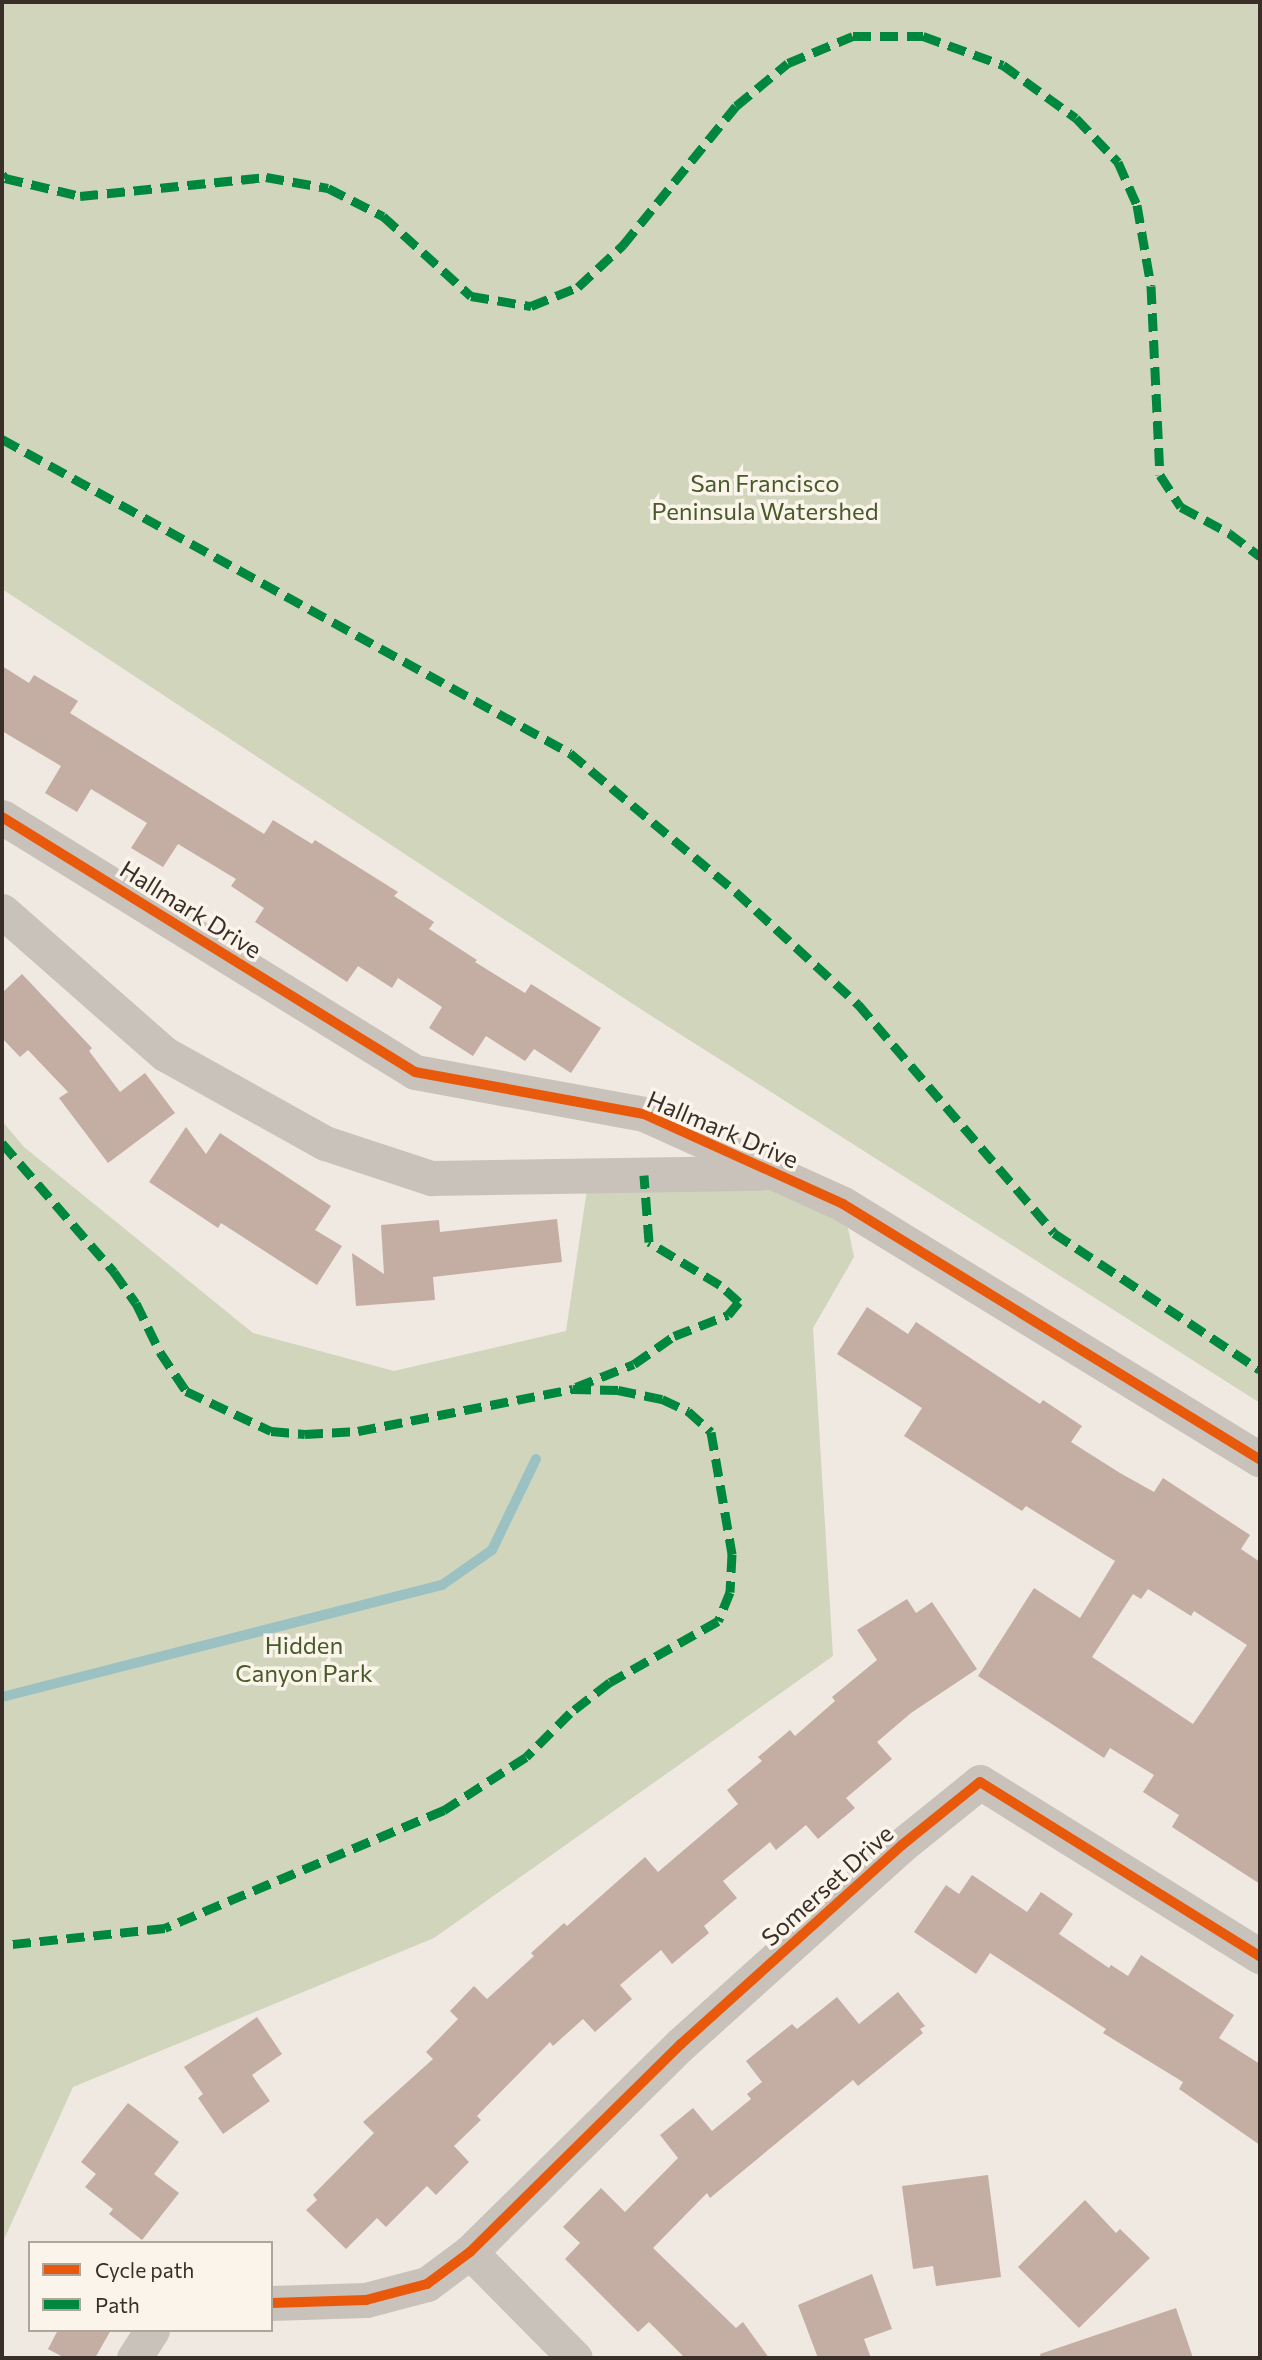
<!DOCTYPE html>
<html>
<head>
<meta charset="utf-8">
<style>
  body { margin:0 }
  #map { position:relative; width:1262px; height:2360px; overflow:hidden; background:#efe9e2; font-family:Commissioner,sans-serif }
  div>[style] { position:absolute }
  .green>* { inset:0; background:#d0d5bb }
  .stream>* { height:10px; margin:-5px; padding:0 5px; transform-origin:5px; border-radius:5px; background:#9cc1c2 }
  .building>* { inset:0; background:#c4ada2 }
  .minor>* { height:35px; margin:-17.5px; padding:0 17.5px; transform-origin:17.5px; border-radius:17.5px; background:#c9c2bb }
  .quiet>* { height:9px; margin-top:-4.5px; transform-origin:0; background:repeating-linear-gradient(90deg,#00873e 0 18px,transparent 0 27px) }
  .cycleway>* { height:10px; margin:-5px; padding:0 5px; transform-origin:5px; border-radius:5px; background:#e8590c }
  span { translate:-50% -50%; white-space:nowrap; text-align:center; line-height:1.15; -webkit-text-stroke:7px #fbf4ea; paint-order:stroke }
  .park-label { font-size:24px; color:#475a2a }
  .street-label { font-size:24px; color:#3a2e28 }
  .frame { position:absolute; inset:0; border:4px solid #3a2e28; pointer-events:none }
  .legend { position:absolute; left:28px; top:2241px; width:245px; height:91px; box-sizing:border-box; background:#fbf4ea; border:2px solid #aea59c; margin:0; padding:9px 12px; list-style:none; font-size:21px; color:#3a2e28 }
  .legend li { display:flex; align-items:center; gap:14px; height:35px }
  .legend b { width:35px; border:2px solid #aea59c }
</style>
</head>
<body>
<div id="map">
  <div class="green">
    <div style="clip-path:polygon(2px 2px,1260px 2px,1260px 1403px,642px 1010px,2px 589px)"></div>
    <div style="clip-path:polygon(2px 1121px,24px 1147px,253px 1333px,394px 1371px,566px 1331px,589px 1176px,772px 1173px,843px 1204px,854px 1257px,813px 1328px,833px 1656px,434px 1938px,73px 2087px,2px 2244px)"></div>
  </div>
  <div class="stream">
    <div style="left:2px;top:1697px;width:454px;rotate:-14.3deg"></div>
    <div style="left:442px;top:1585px;width:61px;rotate:-35deg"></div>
    <div style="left:492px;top:1550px;width:101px;rotate:-64.2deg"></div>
  </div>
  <div class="building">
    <div style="clip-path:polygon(2px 666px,29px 683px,34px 675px,78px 701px,70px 713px,264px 834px,273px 820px,312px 844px,315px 840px,398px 892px,394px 896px,434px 922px,429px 929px,477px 960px,475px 962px,525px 993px,531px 984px,601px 1028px,571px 1073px,534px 1049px,525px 1061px,486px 1036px,473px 1056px,429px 1028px,442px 1007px,398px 978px,392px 988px,358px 966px,347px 982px,255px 922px,264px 908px,231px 886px,236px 879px,178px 844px,163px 867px,131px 848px,147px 823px,91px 789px,77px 812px,45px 793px,61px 766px,2px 731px)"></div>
    <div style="clip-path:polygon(22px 974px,92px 1048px,89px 1051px,120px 1092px,145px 1073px,175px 1113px,108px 1163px,59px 1098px,68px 1092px,28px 1050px,20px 1057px,2px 1038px,2px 993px)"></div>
    <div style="clip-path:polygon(186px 1127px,206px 1154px,220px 1133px,331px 1206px,315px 1230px,342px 1246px,317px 1285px,221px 1223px,218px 1228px,149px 1182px)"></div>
    <div style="clip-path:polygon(557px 1219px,562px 1262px,433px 1277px,435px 1300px,356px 1306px,352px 1253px,384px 1274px,381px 1225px,439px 1220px,440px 1232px)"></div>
    <div style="clip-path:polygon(evenodd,867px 1307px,908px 1334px,916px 1322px,1040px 1404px,1043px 1400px,1082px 1426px,1071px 1442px,1120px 1473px,1154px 1492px,1163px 1478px,1250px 1535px,1241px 1549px,1260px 1562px,1260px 1884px,1172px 1827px,1179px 1815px,1143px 1792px,1154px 1775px,1110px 1748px,1104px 1758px,978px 1676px,1034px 1588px,1080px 1618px,1115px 1561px,1026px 1506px,1022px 1511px,904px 1436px,922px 1408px,837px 1354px,867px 1307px,1148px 1589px,1191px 1616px,1194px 1611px,1247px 1645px,1193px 1724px,1092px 1657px,1133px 1594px,1141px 1599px,1148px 1589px)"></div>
    <div style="clip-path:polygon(907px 1599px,916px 1613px,932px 1602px,977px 1669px,911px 1713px,877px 1742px,892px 1759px,846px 1798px,855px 1808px,818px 1839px,806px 1825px,776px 1850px,770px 1842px,723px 1881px,737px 1898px,704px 1926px,709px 1933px,672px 1964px,661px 1950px,620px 1985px,632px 1999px,595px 2032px,583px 2019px,553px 2046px,550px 2042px,477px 2116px,481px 2120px,454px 2146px,469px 2162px,436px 2195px,427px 2186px,386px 2227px,377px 2218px,346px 2249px,306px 2210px,317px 2200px,313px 2195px,374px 2133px,363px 2122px,433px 2059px,426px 2052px,458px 2019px,450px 2011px,474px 1986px,487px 1999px,534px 1956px,531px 1953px,564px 1923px,567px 1926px,645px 1857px,658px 1872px,738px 1804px,727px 1790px,762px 1761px,758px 1757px,790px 1730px,795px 1736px,835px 1701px,832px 1697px,877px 1660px,857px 1630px)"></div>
    <div style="clip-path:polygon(972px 1875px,1027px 1912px,1041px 1892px,1073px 1914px,1059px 1934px,1109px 1968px,1111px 1965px,1128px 1976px,1141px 1955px,1234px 2015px,1219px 2038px,1260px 2064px,1260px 2145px,1179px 2089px,1183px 2082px,1103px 2033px,1106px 2029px,990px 1953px,976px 1974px,914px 1932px,946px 1885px,959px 1894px)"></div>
    <div style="clip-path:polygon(898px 1992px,925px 2026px,920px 2029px,923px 2033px,858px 2086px,853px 2080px,710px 2198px,707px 2193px,653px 2248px,736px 2328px,743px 2322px,769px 2358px,685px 2358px,649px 2322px,638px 2332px,565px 2259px,580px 2243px,563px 2227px,601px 2188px,625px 2212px,678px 2158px,660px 2135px,693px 2108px,712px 2131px,751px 2099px,747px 2094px,762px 2082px,746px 2061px,792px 2024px,797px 2029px,837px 1997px,859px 2024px)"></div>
    <div style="clip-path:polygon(257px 2017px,282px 2054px,252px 2075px,270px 2101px,223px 2134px,198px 2098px,203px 2094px,184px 2067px)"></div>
    <div style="clip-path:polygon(128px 2103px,179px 2142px,154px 2174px,179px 2193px,142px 2240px,109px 2214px,113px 2209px,85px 2187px,96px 2174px,81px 2162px)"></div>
    <div style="clip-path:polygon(988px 2175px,1001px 2277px,936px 2286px,933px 2266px,913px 2269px,902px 2186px)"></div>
    <div style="clip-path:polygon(1085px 2200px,1116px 2233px,1120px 2229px,1150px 2258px,1079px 2328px,1018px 2267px)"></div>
    <div style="clip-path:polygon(872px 2274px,892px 2329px,864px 2339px,871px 2358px,818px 2358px,798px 2305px)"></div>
    <div style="clip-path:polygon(1176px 2308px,1193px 2358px,1041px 2358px,1040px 2354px)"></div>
    <div style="clip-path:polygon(58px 2330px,111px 2330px,95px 2358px,65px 2358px,48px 2349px)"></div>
  </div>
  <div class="minor">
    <div style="left:2px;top:817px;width:485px;rotate:31.7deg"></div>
    <div style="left:415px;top:1072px;width:233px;rotate:10.4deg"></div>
    <div style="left:644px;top:1114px;width:218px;rotate:24.3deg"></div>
    <div style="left:843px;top:1204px;width:489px;rotate:31.5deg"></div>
    <div style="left:2px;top:911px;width:217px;rotate:41.3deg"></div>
    <div style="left:165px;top:1054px;width:183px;rotate:29.1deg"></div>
    <div style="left:325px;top:1143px;width:112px;rotate:18.3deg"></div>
    <div style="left:431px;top:1178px;width:331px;rotate:-0.9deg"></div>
    <div style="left:470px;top:2252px;width:149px;rotate:45.3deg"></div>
    <div style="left:271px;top:2303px;width:95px;rotate:-1.8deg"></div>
    <div style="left:366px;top:2300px;width:63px;rotate:-14.7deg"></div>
    <div style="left:427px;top:2284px;width:54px;rotate:-36.7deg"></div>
    <div style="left:470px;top:2252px;width:296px;rotate:-44.6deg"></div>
    <div style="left:681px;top:2044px;width:297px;rotate:-42deg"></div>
    <div style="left:902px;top:1845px;width:100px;rotate:-38.9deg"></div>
    <div style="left:980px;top:1782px;width:330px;rotate:31.9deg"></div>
    <div style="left:134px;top:2358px;width:33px;rotate:-57deg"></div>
  </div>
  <div class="quiet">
    <div style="left:2px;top:174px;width:5px;rotate:53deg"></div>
    <div style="left:5px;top:178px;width:77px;rotate:13.5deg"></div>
    <div style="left:80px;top:196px;width:187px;rotate:-5.8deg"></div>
    <div style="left:266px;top:177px;width:63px;rotate:10.1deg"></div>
    <div style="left:328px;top:188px;width:62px;rotate:27deg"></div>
    <div style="left:383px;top:216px;width:119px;rotate:42.3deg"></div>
    <div style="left:471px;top:296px;width:61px;rotate:9.5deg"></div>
    <div style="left:531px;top:306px;width:51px;rotate:-22deg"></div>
    <div style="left:578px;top:287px;width:62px;rotate:-43deg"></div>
    <div style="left:623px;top:245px;width:179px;rotate:-50.9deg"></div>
    <div style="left:736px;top:106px;width:67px;rotate:-39.6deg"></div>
    <div style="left:788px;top:63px;width:70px;rotate:-22.6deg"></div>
    <div style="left:853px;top:36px;width:70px"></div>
    <div style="left:923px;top:36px;width:85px;rotate:19.9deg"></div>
    <div style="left:1003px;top:65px;width:90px;rotate:36deg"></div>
    <div style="left:1076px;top:118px;width:61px;rotate:46.3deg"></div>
    <div style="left:1118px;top:162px;width:47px;rotate:66.2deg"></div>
    <div style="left:1137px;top:205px;width:82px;rotate:80.2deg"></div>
    <div style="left:1151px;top:286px;width:189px;rotate:87.3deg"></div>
    <div style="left:1160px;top:475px;width:38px;rotate:57deg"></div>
    <div style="left:1181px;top:507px;width:55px;rotate:28.4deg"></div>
    <div style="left:1229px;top:533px;width:39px;rotate:37deg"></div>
    <div style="left:2px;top:439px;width:649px;rotate:28.93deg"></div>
    <div style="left:570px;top:753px;width:217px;rotate:39.9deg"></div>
    <div style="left:736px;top:892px;width:166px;rotate:42.6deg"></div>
    <div style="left:858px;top:1004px;width:301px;rotate:49.4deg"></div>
    <div style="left:1054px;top:1233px;width:247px;rotate:33.6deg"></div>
    <div style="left:2px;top:1143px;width:171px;rotate:49deg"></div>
    <div style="left:114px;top:1272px;width:38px;rotate:55deg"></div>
    <div style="left:136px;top:1303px;width:55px;rotate:63.9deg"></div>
    <div style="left:160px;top:1352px;width:47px;rotate:56.3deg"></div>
    <div style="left:186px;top:1391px;width:94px;rotate:25.2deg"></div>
    <div style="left:271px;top:1431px;width:34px;rotate:5deg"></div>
    <div style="left:305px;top:1434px;width:53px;rotate:-3.2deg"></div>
    <div style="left:358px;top:1431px;width:219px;rotate:-11.1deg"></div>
    <div style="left:573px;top:1389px;width:45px;rotate:1.3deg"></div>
    <div style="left:618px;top:1390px;width:45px;rotate:11.6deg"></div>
    <div style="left:662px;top:1399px;width:29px;rotate:25deg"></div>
    <div style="left:688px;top:1411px;width:31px;rotate:42deg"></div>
    <div style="left:711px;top:1432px;width:124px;rotate:80.2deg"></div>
    <div style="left:732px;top:1554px;width:38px;rotate:93deg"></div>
    <div style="left:730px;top:1592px;width:31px;rotate:112deg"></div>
    <div style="left:718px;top:1621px;width:124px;rotate:150.5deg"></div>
    <div style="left:610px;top:1682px;width:51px;rotate:142.2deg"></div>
    <div style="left:570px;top:1713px;width:62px;rotate:135deg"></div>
    <div style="left:526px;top:1757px;width:98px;rotate:147.1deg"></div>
    <div style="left:444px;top:1810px;width:303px;rotate:157.1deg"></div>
    <div style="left:165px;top:1928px;width:164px;rotate:174deg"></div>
    <div style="left:576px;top:1387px;width:62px;rotate:-21.6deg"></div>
    <div style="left:634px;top:1364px;width:49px;rotate:-35deg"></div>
    <div style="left:674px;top:1336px;width:58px;rotate:-21.3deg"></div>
    <div style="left:728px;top:1315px;width:17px;rotate:-50deg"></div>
    <div style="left:739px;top:1302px;width:25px;rotate:-138deg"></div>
    <div style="left:720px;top:1285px;width:83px;rotate:-148.8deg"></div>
    <div style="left:649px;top:1242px;width:67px;rotate:-94.3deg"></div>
  </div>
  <div class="cycleway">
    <div style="left:2px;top:817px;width:485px;rotate:31.7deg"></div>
    <div style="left:415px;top:1072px;width:233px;rotate:10.4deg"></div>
    <div style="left:644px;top:1114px;width:218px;rotate:24.3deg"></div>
    <div style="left:843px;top:1204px;width:489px;rotate:31.5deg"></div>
    <div style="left:271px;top:2303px;width:95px;rotate:-1.8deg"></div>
    <div style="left:366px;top:2300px;width:63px;rotate:-14.7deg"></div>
    <div style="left:427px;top:2284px;width:54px;rotate:-36.7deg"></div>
    <div style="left:470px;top:2252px;width:296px;rotate:-44.6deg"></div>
    <div style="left:681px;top:2044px;width:297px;rotate:-42deg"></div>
    <div style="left:902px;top:1845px;width:100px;rotate:-38.9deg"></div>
    <div style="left:980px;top:1782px;width:330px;rotate:31.9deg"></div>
  </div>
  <div class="park-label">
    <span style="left:765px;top:497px">San Francisco<br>Peninsula Watershed</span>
    <span style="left:304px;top:1659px">Hidden<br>Canyon Park</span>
  </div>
  <div class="street-label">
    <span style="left:191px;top:909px;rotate:32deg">Hallmark Drive</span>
    <span style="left:723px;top:1129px;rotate:23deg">Hallmark Drive</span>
    <span style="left:827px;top:1885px;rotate:-42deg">Somerset Drive</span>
  </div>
  <div class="frame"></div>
  <ul class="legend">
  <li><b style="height:9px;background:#e8590c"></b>Cycle path</li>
  <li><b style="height:9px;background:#00873e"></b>Path</li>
  </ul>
</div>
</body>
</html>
